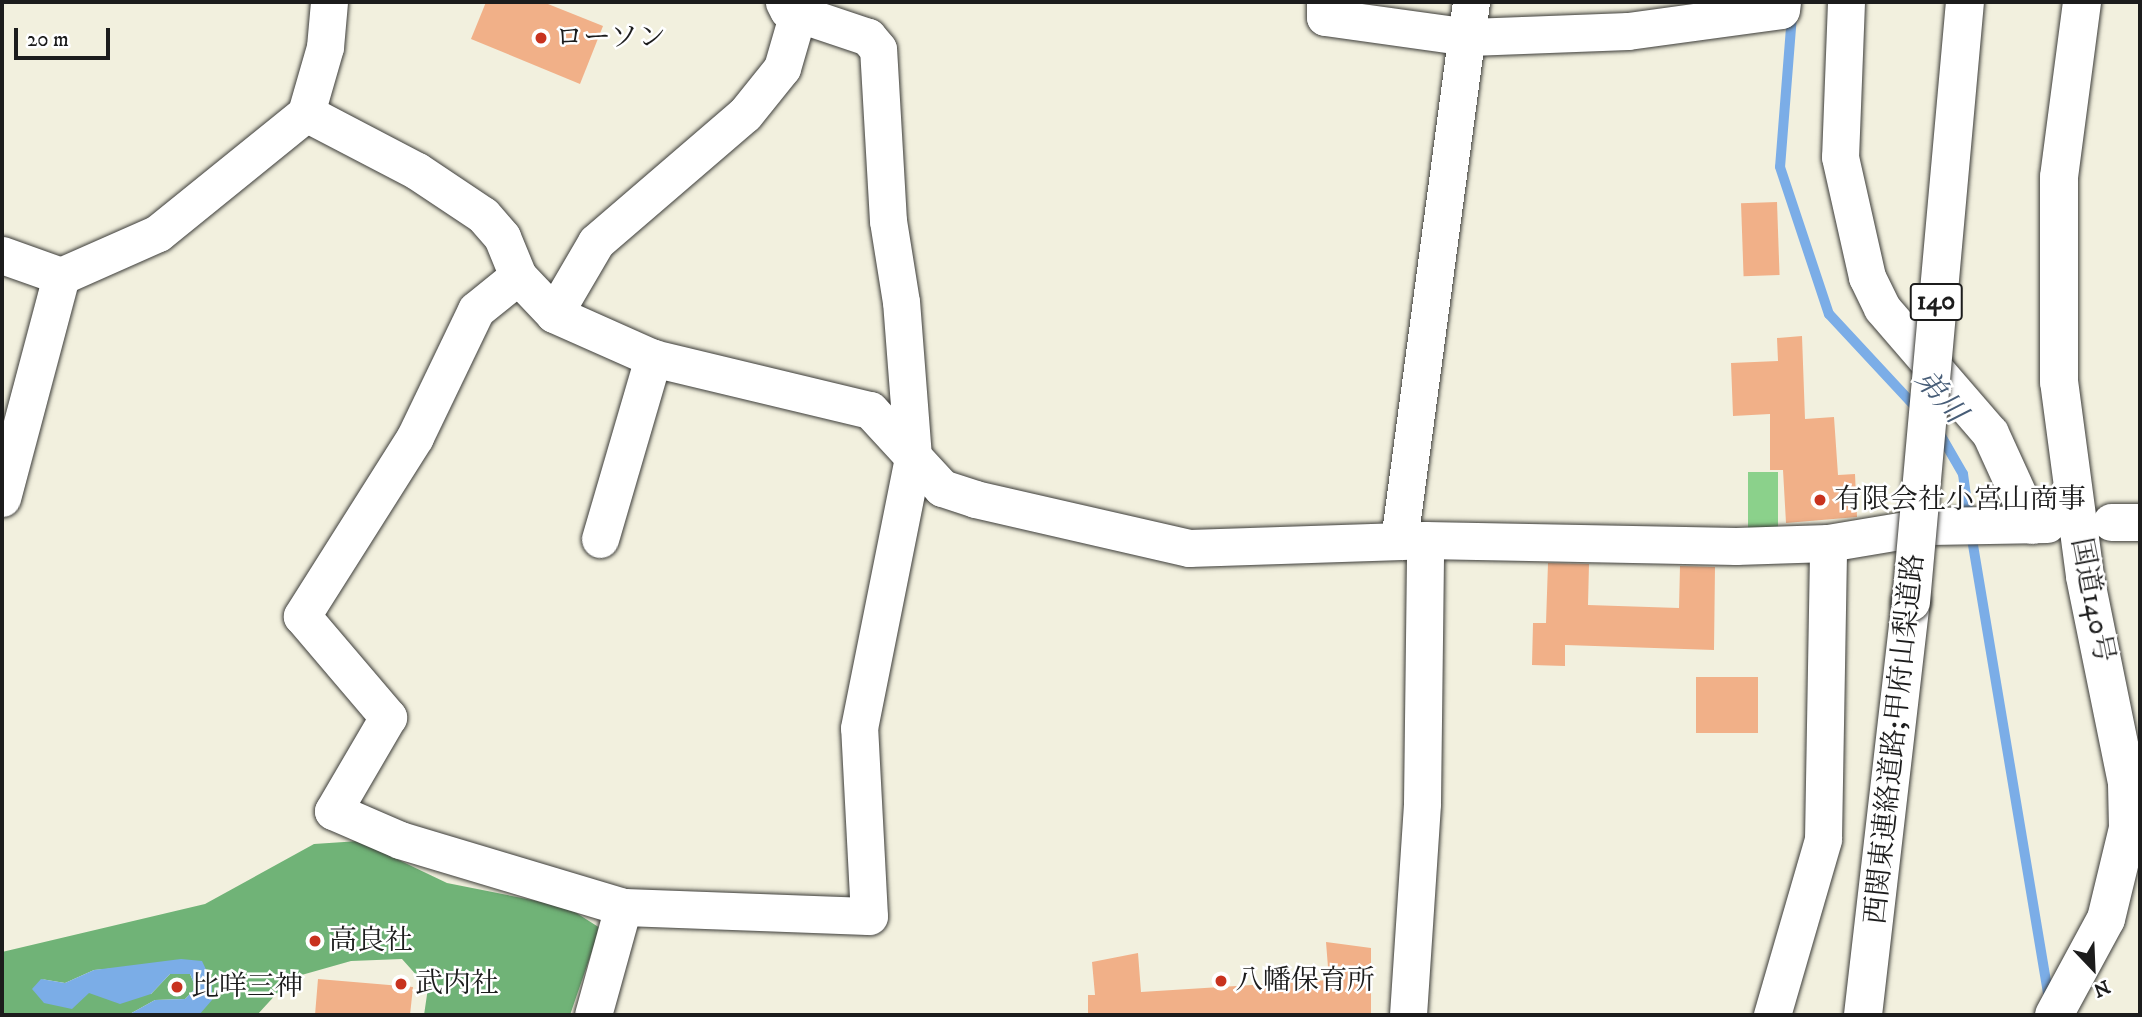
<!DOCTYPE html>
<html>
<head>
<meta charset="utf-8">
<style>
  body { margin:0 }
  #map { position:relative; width:2142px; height:1017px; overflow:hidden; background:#f2f0de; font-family:"IM FELL DW Pica","Noto Serif JP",serif }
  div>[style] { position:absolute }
  .green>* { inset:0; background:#8bd18b; transform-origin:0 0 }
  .forest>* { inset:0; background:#70b377 }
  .water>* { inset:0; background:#7bade7 }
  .stream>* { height:10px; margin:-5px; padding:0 5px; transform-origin:5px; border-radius:5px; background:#7bade7 }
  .building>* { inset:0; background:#f1b088; transform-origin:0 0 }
  .roads { filter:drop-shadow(0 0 2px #3c3c39) drop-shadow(0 0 2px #3c3c39) }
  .minor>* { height:37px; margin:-18.5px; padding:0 18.5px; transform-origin:18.5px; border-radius:18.5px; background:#fff }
  .highway>* { height:38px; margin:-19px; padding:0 19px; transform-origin:19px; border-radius:19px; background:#fff }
  .bridges { filter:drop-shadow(0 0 2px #3c3c39) drop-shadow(0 0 2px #3c3c39) }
  .highway-bridge>* { height:38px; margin:-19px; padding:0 19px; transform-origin:19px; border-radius:19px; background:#fff }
  .dots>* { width:19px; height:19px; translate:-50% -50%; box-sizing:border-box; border:4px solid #fff; border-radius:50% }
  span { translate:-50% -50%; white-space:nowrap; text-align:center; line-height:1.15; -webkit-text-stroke:5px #fff; paint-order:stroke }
  .shield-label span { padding:2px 5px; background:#fff; border:2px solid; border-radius:5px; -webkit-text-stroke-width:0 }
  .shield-label { font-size:26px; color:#1c1c1c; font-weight:700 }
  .poi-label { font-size:28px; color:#1c1c1c }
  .left { translate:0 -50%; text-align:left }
  .street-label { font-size:28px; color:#1c1c1c }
  .water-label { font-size:30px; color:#475d77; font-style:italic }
  .frame { position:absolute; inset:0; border:4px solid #1c1c1c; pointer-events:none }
  .north { position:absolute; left:2058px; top:933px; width:70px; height:70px; -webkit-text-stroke:5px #fff; paint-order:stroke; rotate:157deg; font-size:19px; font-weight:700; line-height:28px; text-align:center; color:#1c1c1c }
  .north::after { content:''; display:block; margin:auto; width:24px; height:32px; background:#1c1c1c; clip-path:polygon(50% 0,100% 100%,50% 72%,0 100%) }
  .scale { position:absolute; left:14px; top:28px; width:96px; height:32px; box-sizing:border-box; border:4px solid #1c1c1c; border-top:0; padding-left:9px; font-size:21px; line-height:24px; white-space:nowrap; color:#1c1c1c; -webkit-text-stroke:5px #fff; paint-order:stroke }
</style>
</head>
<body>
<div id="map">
  <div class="green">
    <div style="left:1748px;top:472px;width:30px;height:58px"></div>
  </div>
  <div class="forest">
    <div style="clip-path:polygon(359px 841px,447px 883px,567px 907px,600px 928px,570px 1015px,424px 1015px,428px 988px,402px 959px,351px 961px,291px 978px,257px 1015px,143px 1015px,199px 1015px,202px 961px,94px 970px,65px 983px,41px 979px,89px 993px,151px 994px,170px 974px,190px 974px,196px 988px,185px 999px,155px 1000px,128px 1015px,2px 1015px,2px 952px,205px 904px,314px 844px)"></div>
  </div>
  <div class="water">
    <div style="clip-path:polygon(181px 959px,202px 961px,212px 982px,212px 1000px,199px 1015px,128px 1015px,155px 1000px,185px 999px,196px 988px,190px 974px,170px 974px,151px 994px,120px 1004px,89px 993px,72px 1009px,44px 1003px,32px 989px,41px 979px,65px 983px,94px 970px)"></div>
  </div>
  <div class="stream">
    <div style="left:1792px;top:15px;width:152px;rotate:94.5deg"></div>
    <div style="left:1780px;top:167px;width:155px;rotate:71.6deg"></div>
    <div style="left:1829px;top:314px;width:132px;rotate:47.1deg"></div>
    <div style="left:1937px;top:429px;width:52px;rotate:60deg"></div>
    <div style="left:1963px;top:474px;width:44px;rotate:82.2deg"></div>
    <div style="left:1971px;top:533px;width:471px;rotate:80.5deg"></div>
  </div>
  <div class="building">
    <div style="clip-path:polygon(486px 2px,543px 2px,603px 26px,580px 84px,471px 39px)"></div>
    <div style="left:1777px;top:202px;width:73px;height:36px;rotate:88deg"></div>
    <div style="clip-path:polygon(1802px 336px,1805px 419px,1834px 417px,1838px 475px,1855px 474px,1857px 517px,1786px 523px,1783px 470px,1770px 470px,1770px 414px,1733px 416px,1731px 363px,1778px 361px,1777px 338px)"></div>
    <div style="clip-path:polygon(1548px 563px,1589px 564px,1588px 605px,1679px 608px,1680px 566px,1715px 567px,1714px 650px,1565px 645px,1565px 666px,1532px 665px,1533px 623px,1546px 623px)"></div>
    <div style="left:1696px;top:677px;width:62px;height:56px"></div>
    <div style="clip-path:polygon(1326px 942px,1371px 948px,1371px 1015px,1088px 1015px,1088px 995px,1095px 995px,1092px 962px,1138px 953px,1141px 992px,1329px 980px)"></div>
    <div style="clip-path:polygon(318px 979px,413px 987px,410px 1015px,315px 1015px)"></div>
  </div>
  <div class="roads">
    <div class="minor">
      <div style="left:1325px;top:2px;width:15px;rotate:90deg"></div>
      <div style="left:1325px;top:17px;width:146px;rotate:7.9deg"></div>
      <div style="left:1470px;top:37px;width:158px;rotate:-2.2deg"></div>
      <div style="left:1628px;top:31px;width:154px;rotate:-7.8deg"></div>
      <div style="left:1781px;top:10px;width:8px;rotate:-83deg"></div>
      <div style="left:1846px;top:2px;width:155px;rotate:92.2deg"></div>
      <div style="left:1840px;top:157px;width:123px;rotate:77.3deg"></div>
      <div style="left:1867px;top:277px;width:34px;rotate:64deg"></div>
      <div style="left:1882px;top:308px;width:165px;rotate:49.2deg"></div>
      <div style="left:1990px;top:433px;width:101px;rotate:65.5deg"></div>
      <div style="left:306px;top:113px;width:125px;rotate:27.6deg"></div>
      <div style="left:417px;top:171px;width:79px;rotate:33.7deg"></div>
      <div style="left:483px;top:215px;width:29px;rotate:49deg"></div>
      <div style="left:502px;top:237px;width:42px;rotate:67.7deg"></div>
      <div style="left:518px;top:276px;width:52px;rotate:46.5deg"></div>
      <div style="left:554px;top:314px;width:108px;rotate:24deg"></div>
      <div style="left:653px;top:358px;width:223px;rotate:13.5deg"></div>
      <div style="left:870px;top:410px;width:106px;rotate:47.3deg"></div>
      <div style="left:942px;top:488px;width:35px;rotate:18deg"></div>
      <div style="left:975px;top:499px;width:220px;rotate:12.9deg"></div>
      <div style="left:1189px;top:548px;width:236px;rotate:-1.9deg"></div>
      <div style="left:1425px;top:540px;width:311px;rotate:1.1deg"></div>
      <div style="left:1736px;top:546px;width:92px;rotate:-1.9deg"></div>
      <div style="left:1828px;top:543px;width:103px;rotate:-9.5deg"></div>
      <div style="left:1930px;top:526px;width:117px;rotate:-1deg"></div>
      <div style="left:2px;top:255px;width:63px;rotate:19.6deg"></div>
      <div style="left:61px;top:276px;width:106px;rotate:-23.9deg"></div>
      <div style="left:158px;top:233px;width:191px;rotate:-39deg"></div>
      <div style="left:306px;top:113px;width:69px;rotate:-73.9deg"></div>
      <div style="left:325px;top:47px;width:45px;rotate:-84.9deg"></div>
      <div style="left:518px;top:276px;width:54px;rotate:141deg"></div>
      <div style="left:476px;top:310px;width:141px;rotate:115.7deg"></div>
      <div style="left:415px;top:437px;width:212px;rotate:122.3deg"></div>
      <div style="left:302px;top:616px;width:133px;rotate:49.6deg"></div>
      <div style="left:388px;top:717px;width:109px;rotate:120.3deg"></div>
      <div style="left:333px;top:811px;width:73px;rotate:23.4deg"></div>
      <div style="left:400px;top:840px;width:233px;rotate:16.7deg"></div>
      <div style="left:623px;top:907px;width:112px;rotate:105.5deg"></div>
      <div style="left:554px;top:314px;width:83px;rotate:-59.7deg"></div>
      <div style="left:596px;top:242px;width:196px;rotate:-40.7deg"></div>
      <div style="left:745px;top:114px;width:59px;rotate:-51.2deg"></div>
      <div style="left:782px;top:68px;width:57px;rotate:-73.8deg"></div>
      <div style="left:2px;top:498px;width:230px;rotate:-75.1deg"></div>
      <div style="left:2111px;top:522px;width:29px"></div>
      <div style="left:600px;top:539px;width:189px;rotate:-73.7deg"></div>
      <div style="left:1399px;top:541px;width:544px;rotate:-82.39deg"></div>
      <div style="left:623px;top:907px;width:246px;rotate:2.1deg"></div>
      <div style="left:869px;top:916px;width:188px;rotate:-93deg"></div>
      <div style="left:859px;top:728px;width:276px;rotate:-78.7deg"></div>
      <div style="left:913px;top:457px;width:155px;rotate:-94.4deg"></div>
      <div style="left:901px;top:302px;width:82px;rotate:-99.1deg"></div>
      <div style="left:888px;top:221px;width:172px;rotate:-93.3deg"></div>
      <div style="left:878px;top:49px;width:16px;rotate:-130deg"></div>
      <div style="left:868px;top:37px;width:84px;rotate:-161.4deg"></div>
      <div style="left:788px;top:10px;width:9px;rotate:-117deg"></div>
      <div style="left:1408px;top:1015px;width:212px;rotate:-86.2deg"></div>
      <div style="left:1422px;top:803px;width:263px;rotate:-89.3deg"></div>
      <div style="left:1772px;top:1015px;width:183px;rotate:-73.8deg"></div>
      <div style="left:1823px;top:839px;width:296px;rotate:-89deg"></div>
    </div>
    <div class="highway">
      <div style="left:1863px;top:1015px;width:416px;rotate:-83.4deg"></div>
      <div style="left:2054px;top:1015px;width:109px;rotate:-61.6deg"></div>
      <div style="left:2106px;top:919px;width:94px;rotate:-76.4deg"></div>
      <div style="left:2128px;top:828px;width:45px;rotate:-91.3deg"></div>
      <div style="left:2127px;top:783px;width:211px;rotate:-101.5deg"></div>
      <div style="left:2085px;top:576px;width:196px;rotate:-97.6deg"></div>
      <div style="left:2059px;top:382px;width:205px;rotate:-90deg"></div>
      <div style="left:2059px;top:177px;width:177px;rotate:-82.5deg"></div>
    </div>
  </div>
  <div class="bridges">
    <div class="highway-bridge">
      <div style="left:1911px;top:602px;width:602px;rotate:-84.86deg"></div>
    </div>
  </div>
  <div class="dots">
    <div style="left:541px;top:38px;background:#c8321e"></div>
    <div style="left:1820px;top:500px;background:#c8321e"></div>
    <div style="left:315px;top:941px;background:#c8321e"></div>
    <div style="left:1221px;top:981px;background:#c8321e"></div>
    <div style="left:401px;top:984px;background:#c8321e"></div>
    <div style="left:177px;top:987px;background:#c8321e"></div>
  </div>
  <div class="shield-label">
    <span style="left:1936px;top:302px">140</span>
  </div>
  <div class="poi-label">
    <span class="left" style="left:555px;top:38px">ローソン</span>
    <span class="left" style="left:1834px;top:500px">有限会社小宮山商事</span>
    <span class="left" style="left:329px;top:941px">高良社</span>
    <span class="left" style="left:1235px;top:981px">八幡保育所</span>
    <span class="left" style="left:415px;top:984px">武内社</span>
    <span class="left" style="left:191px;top:987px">比咩三神</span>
  </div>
  <div class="street-label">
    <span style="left:2092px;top:600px;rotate:79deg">国道140号</span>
    <span style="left:1895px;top:739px;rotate:-84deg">西関東連絡道路;甲府山梨道路</span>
  </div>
  <div class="water-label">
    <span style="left:1939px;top:397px;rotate:49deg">弟川</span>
  </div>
  <div class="frame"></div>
  <div class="north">N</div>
  <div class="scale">20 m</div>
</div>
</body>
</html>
